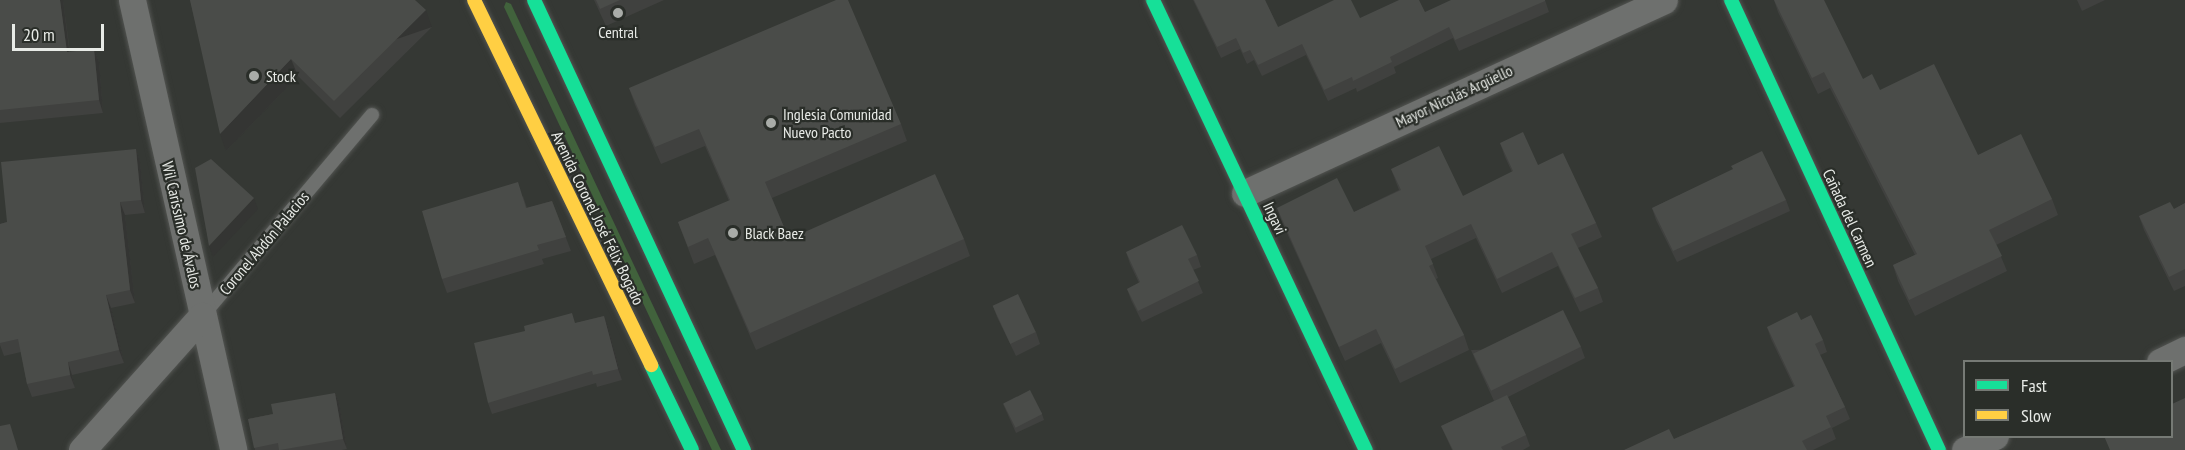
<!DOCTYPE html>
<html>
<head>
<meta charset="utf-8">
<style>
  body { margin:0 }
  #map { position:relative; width:2185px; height:450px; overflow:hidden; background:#353834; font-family:"PT Sans Narrow",sans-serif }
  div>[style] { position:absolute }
  .green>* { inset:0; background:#41623c }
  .roads { filter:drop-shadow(0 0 2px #525451) drop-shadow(0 0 2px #525451) }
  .lane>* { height:14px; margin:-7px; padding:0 7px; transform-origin:7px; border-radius:7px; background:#6e706e }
  .street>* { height:27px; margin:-13.5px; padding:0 13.5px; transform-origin:13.5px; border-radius:13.5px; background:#6e706e }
  .fast>* { height:14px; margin:-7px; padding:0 7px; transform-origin:7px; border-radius:7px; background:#16e098 }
  .slow>* { height:14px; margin:-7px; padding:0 7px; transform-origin:7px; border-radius:7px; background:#ffcf43 }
  .wall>* { inset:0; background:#40413f }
  .shaded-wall>* { inset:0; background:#343533; transform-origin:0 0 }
  .building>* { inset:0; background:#4a4c49; transform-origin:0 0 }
  .dots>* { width:16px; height:16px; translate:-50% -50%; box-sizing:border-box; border:3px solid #2a2e29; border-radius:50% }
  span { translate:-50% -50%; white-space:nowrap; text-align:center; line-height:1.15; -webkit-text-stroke:4.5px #2a2e29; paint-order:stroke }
  .poi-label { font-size:16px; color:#e8ebe7 }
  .left { translate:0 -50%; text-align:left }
  .street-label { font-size:16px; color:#e8ebe7 }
  .legend { position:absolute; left:1963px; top:360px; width:210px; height:78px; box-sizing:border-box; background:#2a2e29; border:2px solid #767a75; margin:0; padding:8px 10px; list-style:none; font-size:18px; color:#e8ebe7 }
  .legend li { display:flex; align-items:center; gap:12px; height:30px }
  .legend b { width:30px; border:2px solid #767a75 }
  .scale { position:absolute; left:12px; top:24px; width:92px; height:27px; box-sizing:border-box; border:3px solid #e8ebe7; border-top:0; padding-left:8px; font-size:18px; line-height:21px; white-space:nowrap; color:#e8ebe7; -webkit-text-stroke:4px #2a2e29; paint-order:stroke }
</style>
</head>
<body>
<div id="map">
  <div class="green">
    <div style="clip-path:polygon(506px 2px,511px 4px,721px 450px,712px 450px,504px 7px)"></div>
  </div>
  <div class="roads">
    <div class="lane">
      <div style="left:203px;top:315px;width:262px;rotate:-49.8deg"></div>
    </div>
    <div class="street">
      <div style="left:132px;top:0;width:461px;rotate:77.3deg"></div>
      <div style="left:1245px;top:193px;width:461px;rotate:-24.7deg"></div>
      <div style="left:2160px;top:362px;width:28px;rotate:-26deg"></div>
      <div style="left:82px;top:450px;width:180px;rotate:-48.2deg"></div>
      <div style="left:1965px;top:450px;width:33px;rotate:-25deg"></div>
    </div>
    <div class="fast">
      <div style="left:534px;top:0;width:497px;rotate:65deg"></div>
      <div style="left:1153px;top:0;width:498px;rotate:64.7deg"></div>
      <div style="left:1731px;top:0;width:496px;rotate:65.2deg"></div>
      <div style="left:651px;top:365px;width:94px;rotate:64.2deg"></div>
    </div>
    <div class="slow">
      <div style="left:474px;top:0;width:406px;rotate:64.1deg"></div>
    </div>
  </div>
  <div class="wall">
    <div style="clip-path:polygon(0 0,63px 0,70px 52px,94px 49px,99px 62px,103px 113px,0 123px)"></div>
    <div style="clip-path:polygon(190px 0,432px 27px,340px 118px,298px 76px,226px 151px)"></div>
    <div style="clip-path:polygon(594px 0,664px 0,606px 26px)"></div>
    <div style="clip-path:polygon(1193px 0,1265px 0,1278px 27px,1545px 0,1549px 12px,1459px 51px,1453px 38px,1394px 67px,1396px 73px,1357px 92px,1356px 88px,1328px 101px,1306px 55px,1262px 76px,1254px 60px,1247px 64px,1240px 49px,1221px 58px)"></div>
    <div style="clip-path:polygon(1774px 0,1863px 79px,1978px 155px,2052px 199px,2058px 215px,1996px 245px,2007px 271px,1915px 316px,1898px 281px,1893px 265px,1915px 255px,1830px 88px,1818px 94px,1778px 12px)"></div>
    <div style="clip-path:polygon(2077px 0,2105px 0,2082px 11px)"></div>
    <div style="clip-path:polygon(629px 88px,901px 124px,907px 141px,772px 198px,789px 239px,964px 239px,970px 256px,756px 350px,715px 255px,694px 264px,678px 222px,729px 201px,705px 146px,661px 164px,635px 105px)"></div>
    <div style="clip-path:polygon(1500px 143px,1538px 165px,1596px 223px,1602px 237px,1578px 248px,1598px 288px,1603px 302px,1580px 312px,1558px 266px,1502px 293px,1476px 238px,1431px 259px,1438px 278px,1436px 279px,1464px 335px,1469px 350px,1400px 383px,1381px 343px,1345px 361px,1282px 222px,1277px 208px,1354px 212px,1399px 190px,1391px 169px,1463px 196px,1512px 172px,1505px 157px)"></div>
    <div style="clip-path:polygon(136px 149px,140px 162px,145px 213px,125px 215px,135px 303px,111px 308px,124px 363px,72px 375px,75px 388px,32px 397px,27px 384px,21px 352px,4px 356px,0 345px,0 224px,7px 222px)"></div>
    <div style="clip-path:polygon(1733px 170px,1786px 200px,1790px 211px,1677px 262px,1656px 220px,1652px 208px)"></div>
    <div style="clip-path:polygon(523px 196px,527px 208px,552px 201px,571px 251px,542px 259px,544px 264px,447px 293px,442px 279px)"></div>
    <div style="clip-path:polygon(2185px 203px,2185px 286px,2174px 291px,2144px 230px,2139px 216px,2174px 209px)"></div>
    <div style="clip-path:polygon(1126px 252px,1197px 255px,1201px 267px,1193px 270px,1203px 293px,1142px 322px,1131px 300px,1127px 289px,1139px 283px,1130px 264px)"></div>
    <div style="clip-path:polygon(993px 306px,1036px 332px,1040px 344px,1016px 356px,997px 317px)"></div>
    <div style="clip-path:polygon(604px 316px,608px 327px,622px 380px,597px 387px,596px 383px,492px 414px,488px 403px,576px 323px)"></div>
    <div style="clip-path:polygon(1801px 320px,1823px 340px,1827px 352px,1820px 355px,1845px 407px,1850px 419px,1832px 428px,1836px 439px,1813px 450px,1624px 450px,1674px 439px,1794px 387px,1771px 339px,1767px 327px)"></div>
    <div style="clip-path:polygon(1581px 347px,1585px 358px,1508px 397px,1526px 435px,1530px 446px,1523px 450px,1452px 450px,1441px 426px,1494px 401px,1476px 362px,1471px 350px)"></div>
    <div style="clip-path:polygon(335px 393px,339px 403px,347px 449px,342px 450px,255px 450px,248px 419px,273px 414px)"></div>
    <div style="clip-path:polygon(1003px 404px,1042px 414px,1044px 420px,1016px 433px)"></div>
  </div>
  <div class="shaded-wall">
    <div style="clip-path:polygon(60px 0,63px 0,71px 65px,67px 52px)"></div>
    <div style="left:426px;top:10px;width:18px;height:129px;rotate:71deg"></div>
    <div style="clip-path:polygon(94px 49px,99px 62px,103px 113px,99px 100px)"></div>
    <div style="clip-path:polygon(291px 59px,298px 76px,226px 151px,220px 134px)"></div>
    <div style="clip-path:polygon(136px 149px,140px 162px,145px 213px,141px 200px)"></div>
    <div style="clip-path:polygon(254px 198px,258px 209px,213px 257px,209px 246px)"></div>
    <div style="clip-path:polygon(120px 202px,125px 215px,135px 303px,130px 290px)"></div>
    <div style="clip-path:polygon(106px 295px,111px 308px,124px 363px,119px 350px)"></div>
    <div style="clip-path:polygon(604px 316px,608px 327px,622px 380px,618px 369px)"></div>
    <div style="clip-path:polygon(68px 362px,72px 375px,75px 388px,70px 375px)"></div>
    <div style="clip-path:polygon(335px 393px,339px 403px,347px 449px,343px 439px)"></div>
  </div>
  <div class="building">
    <div style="clip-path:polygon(0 0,60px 0,67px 52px,94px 49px,99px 100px,0 110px)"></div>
    <div style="clip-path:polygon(190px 0,415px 0,426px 10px,334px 101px,291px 59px,220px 134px)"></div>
    <div style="clip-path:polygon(596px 0,620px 0,600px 9px)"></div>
    <div style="clip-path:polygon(836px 0,848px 0,901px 124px,765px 182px,789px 239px,935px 174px,964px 239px,750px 333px,708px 238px,688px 247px,678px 222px,730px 200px,699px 129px,655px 147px,629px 88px)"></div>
    <div style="clip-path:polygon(1194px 0,1265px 0,1278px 27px,1334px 0,1351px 0,1360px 18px,1399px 0,1419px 0,1425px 12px,1451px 0,1545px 0,1545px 1px,1455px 40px,1449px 27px,1390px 57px,1392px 62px,1353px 81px,1352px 77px,1324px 90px,1302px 44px,1258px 65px,1250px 50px,1243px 53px,1236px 38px,1217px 47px)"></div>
    <div style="clip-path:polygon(1774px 0,1824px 0,1863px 79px,1872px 74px,1880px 90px,1934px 64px,1978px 155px,2021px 134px,2052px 199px,1989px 230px,2002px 256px,1909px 300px,1893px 265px,1917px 254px,1824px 72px,1812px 78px)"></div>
    <div style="clip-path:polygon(1523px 132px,1538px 165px,1563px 153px,1596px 223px,1571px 234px,1598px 288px,1575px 298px,1552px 252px,1497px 279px,1471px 224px,1425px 246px,1433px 264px,1429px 266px,1464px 335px,1395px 369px,1376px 329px,1339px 347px,1277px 208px,1337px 178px,1354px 212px,1401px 190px,1391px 169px,1439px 146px,1463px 196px,1513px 171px,1500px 143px)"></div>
    <div style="clip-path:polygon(136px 149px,141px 200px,120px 202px,130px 290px,106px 295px,119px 350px,68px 362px,70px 375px,27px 384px,18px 339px,0 343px,0 224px,7px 222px,1px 162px)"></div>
    <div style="clip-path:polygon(1762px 151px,1786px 200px,1673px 251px,1652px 208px,1733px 169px,1731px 166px)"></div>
    <div style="clip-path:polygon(211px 159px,254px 198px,209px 246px,195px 168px)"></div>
    <div style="clip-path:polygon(518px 182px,526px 208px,552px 201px,566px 237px,537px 245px,539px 250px,442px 279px,422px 211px)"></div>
    <div style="clip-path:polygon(2170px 202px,2174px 209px,2185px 203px,2185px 269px,2169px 277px,2139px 216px)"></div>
    <div style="clip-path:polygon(1182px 225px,1197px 255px,1188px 259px,1199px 281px,1138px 311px,1127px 289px,1140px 282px,1126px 252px)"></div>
    <div style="left:1018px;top:294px;width:42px;height:28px;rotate:65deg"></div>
    <div style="left:1563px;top:310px;width:41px;height:100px;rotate:64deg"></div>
    <div style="clip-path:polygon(1797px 312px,1801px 320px,1811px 315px,1823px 340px,1815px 344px,1845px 407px,1826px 416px,1831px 427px,1802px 441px,1807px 450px,1624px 450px,1669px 429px,1674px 439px,1795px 386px,1767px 327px)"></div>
    <div style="clip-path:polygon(572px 313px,575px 323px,604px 316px,618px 369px,593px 375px,592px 371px,488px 403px,474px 343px,525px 331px,524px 326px)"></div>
    <div style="left:1030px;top:390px;width:27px;height:30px;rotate:63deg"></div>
    <div style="clip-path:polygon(335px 393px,343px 439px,280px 450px,279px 450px,278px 443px,254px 448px,248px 419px,273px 414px,271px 404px)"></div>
    <div style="clip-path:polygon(1507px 395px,1526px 435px,1501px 447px,1503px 450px,1453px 450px,1441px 426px)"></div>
    <div style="clip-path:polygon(2185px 398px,2185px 450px,2110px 450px,2104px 436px,2172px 436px,2172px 404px)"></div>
    <div style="clip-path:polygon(10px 424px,18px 450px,0 450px,0 426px)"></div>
  </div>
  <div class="dots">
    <div style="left:618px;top:13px;background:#a9aca8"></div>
    <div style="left:254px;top:76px;background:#a9aca8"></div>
    <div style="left:771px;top:123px;background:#a9aca8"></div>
    <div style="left:733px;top:233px;background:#a9aca8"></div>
  </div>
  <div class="poi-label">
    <span style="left:618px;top:32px">Central</span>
    <span class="left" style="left:266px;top:76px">Stock</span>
    <span class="left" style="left:783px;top:123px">Inglesia Comunidad<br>Nuevo Pacto</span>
    <span class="left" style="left:745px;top:233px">Black Baez</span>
  </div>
  <div class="street-label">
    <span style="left:1454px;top:96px;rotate:-25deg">Mayor Nicolás Argüello</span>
    <span style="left:598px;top:218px;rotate:64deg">Avenida Coronel José Félix Bogado</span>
    <span style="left:1275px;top:218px;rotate:65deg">Ingavi</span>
    <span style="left:1850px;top:218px;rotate:65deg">Cañada del Carmen</span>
    <span style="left:182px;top:225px;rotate:77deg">Wil Carissimo de Ávalos</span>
    <span style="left:264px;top:243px;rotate:-50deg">Coronel Abdón Palacios</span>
  </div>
  <ul class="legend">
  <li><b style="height:8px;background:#16e098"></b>Fast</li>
  <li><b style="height:8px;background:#ffcf43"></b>Slow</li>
  </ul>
  <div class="scale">20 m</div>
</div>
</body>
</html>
